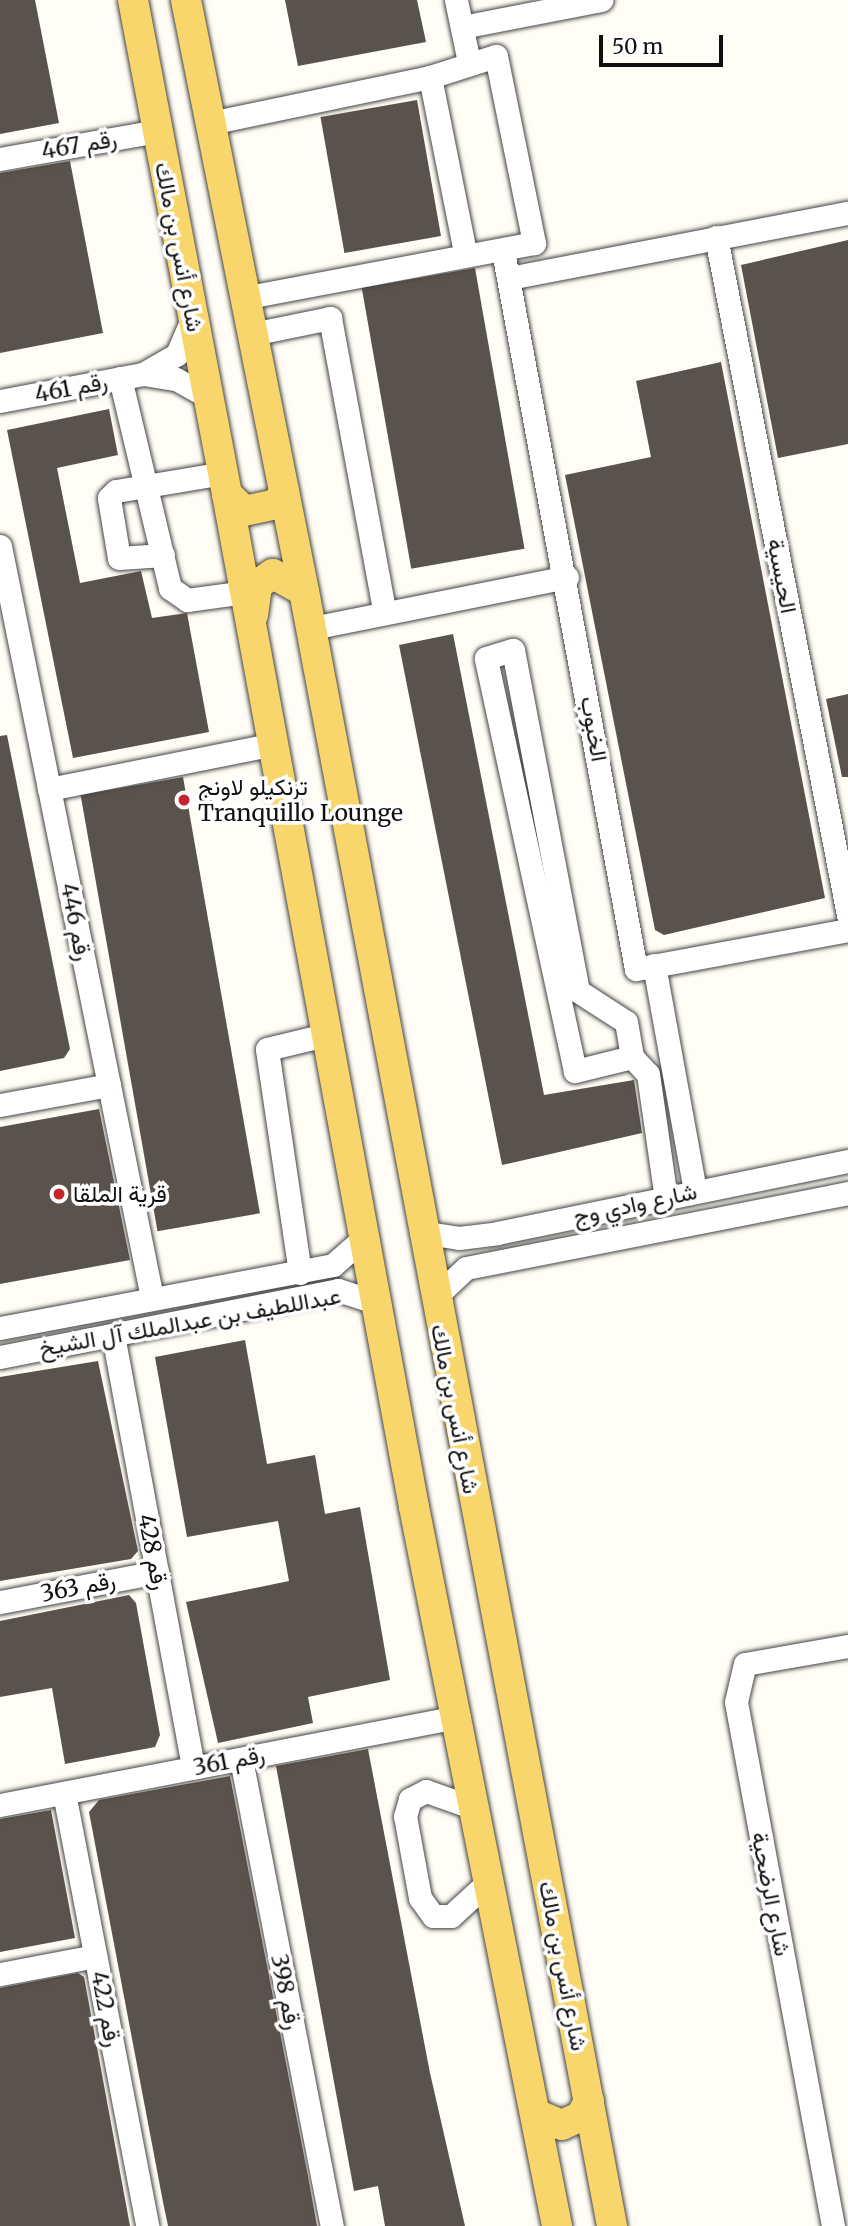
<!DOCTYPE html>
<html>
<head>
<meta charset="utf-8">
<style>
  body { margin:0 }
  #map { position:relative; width:848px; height:2226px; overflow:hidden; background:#fffdf5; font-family:Merriweather,Vazirmatn,serif }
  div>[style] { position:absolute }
  .building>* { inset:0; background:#5a524d; transform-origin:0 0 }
  .roads { filter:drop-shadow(0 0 2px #444) drop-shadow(0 0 2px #444) }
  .minor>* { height:23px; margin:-11.5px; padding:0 11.5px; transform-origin:11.5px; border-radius:11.5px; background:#fff }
  .major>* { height:30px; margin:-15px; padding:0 15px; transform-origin:15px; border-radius:15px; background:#f9d66b }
  .dots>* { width:19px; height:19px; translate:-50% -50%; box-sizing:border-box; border:4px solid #fff; border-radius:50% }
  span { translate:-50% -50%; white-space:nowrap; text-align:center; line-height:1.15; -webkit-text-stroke:7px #fff; paint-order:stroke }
  .street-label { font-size:23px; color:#111 }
  .poi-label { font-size:23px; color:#111 }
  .left { translate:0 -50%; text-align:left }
  .scale { position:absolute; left:599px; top:35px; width:124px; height:32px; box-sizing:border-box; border:4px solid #111; border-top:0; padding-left:9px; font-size:21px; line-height:24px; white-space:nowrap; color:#111; -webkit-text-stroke:5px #fff; paint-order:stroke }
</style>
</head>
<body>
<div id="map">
  <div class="building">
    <div style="clip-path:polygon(0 0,35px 0,59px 123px,0 134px)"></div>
    <div style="clip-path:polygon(285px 0,417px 0,426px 42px,298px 66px)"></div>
    <div style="left:417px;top:100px;width:138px;height:98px;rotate:80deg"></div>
    <div style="clip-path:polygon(70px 161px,103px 333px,0 353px,0 173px)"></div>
    <div style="clip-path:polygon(848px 240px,848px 444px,778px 458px,741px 265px)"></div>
    <div style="left:475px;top:268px;width:285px;height:115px;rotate:80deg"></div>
    <div style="clip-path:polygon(721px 362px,825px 898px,664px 935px,655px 930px,565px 475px,651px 457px,636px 381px)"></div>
    <div style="clip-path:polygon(109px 409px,118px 455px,57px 468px,80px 583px,141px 571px,152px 618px,187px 613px,209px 732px,73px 758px,7px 430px)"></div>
    <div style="clip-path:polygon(453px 634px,544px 1095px,634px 1080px,642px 1133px,502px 1165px,399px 645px)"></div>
    <div style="clip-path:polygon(848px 694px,848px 777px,842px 777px,826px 699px)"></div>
    <div style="clip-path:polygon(7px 735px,70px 1049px,64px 1058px,0 1071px,0 736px)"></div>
    <div style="left:183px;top:777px;width:443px;height:104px;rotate:80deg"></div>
    <div style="clip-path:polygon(99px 1109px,130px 1260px,0 1284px,0 1127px)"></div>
    <div style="clip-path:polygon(245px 1340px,267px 1464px,315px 1455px,325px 1514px,360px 1507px,390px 1680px,308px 1697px,313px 1723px,218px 1743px,186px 1602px,289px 1581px,278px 1521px,187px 1537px,155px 1357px)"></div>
    <div style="clip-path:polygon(98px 1361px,138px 1551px,131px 1559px,0 1581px,0 1377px)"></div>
    <div style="clip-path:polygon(129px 1595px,136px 1603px,160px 1735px,155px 1747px,65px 1764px,52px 1688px,0 1697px,0 1621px)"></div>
    <div style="clip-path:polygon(368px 1749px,430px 2073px,465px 2226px,385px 2226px,378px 2186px,354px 2191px,276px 1766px)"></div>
    <div style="clip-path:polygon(230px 1776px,308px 2176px,317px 2226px,168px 2226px,163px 2202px,89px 1812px,99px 1800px)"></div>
    <div style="clip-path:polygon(51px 1810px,75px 1938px,0 1952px,0 1819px)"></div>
    <div style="clip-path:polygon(78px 1973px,84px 1977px,130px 2226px,0 2226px,0 1988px)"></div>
  </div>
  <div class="roads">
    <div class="minor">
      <div style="left:456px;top:0;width:63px;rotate:78.2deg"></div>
      <div style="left:462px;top:27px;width:142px;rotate:-11deg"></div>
      <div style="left:430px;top:77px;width:178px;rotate:78.7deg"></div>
      <div style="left:210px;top:123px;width:225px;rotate:-11.8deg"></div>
      <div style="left:430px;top:77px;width:69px;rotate:-17.7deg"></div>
      <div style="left:496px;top:56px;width:191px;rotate:78.5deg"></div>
      <div style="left:534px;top:243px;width:295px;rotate:169.3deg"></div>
      <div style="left:0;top:159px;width:159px;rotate:-10.1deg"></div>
      <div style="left:716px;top:237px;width:691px;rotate:78.98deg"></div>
      <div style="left:503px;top:251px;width:730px;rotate:79.51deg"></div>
      <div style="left:636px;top:969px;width:216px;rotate:-10.4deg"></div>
      <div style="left:509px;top:278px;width:345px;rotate:-10.9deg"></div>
      <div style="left:252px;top:334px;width:80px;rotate:-11.6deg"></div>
      <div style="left:330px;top:318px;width:297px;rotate:79.5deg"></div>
      <div style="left:143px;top:374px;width:33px;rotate:9deg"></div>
      <div style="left:176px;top:379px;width:38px;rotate:29deg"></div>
      <div style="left:120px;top:378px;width:216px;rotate:76.6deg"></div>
      <div style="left:170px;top:588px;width:21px;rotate:35deg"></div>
      <div style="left:187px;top:600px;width:60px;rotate:-7.7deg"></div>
      <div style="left:0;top:401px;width:146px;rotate:-10.7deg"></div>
      <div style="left:143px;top:374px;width:39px;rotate:-30deg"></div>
      <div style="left:177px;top:354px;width:40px;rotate:-66.6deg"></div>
      <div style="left:0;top:546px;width:767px;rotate:78.57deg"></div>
      <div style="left:163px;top:555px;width:44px;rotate:176.1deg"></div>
      <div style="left:119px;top:558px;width:61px;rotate:-99.5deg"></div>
      <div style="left:109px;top:498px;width:10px;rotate:-45deg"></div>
      <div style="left:116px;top:491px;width:109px;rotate:-9.5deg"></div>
      <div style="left:312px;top:628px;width:260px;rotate:-11.3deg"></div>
      <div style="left:49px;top:789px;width:230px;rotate:-11.3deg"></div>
      <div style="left:654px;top:965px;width:230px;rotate:79.7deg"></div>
      <div style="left:632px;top:1057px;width:59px;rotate:166.2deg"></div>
      <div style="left:575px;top:1071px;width:422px;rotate:-102.2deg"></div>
      <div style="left:486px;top:658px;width:28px;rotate:-17deg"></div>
      <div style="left:513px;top:650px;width:347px;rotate:79.2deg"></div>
      <div style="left:578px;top:991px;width:57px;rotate:32.9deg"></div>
      <div style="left:626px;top:1022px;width:36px;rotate:80deg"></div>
      <div style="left:632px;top:1057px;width:23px;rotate:47deg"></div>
      <div style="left:648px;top:1074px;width:126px;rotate:81.8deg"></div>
      <div style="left:0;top:1105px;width:111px;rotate:-10.4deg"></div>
      <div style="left:421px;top:1232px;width:38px;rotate:9deg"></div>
      <div style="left:459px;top:1238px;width:38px;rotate:-7deg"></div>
      <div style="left:497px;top:1233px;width:358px;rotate:-11.6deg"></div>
      <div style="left:300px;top:1273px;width:226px;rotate:-98.4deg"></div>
      <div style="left:267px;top:1049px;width:64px;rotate:-13.6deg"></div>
      <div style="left:434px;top:1298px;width:44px;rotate:-43.2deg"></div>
      <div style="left:466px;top:1268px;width:389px;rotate:-11.1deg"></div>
      <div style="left:0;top:1328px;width:339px;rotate:-10.7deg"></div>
      <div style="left:333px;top:1265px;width:43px;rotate:-41.2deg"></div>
      <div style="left:113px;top:1335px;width:440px;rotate:79.5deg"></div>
      <div style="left:0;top:1357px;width:345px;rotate:-11.2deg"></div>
      <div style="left:338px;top:1290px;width:42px;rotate:18deg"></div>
      <div style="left:0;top:1602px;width:160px;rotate:-10.8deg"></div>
      <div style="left:241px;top:1759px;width:476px;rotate:79deg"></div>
      <div style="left:64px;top:1793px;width:441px;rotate:79.1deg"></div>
      <div style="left:0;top:1805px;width:467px;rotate:-10.9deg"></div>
      <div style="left:474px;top:1808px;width:51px;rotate:-160.5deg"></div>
      <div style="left:426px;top:1791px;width:18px;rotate:153deg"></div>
      <div style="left:410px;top:1799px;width:18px;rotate:106deg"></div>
      <div style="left:405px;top:1816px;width:83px;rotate:79.6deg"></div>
      <div style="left:420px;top:1898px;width:22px;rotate:54deg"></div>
      <div style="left:433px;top:1916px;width:18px"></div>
      <div style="left:451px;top:1916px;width:50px;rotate:-42.6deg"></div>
      <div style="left:0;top:1974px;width:97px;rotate:-10.7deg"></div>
      <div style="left:833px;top:2226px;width:533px;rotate:-100.49deg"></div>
      <div style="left:736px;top:1702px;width:39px;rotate:-77deg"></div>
      <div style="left:745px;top:1664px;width:105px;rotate:-9.9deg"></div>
    </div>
    <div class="major">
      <div style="left:133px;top:0;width:503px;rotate:79.23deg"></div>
      <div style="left:227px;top:494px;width:24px;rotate:45deg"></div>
      <div style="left:244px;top:511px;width:33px;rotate:-12deg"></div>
      <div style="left:276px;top:504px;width:14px;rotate:-54deg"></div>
      <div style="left:186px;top:0;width:603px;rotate:78.71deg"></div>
      <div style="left:227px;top:494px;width:1030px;rotate:79.54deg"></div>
      <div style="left:414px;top:1507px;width:733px;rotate:78.75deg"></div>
      <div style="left:253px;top:615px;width:30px;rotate:-82deg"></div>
      <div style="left:257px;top:585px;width:19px;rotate:-35deg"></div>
      <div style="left:273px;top:574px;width:35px;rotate:29deg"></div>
      <div style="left:304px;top:591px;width:1664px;rotate:79.33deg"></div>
      <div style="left:536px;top:2114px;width:28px;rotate:23deg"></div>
      <div style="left:562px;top:2125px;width:21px;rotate:-25deg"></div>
      <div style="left:581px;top:2116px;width:17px;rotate:-62deg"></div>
    </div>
  </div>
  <div class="dots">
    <div style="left:184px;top:800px;background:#c4262e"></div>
    <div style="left:59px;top:1194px;background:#c4262e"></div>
  </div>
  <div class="street-label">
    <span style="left:79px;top:145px;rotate:-10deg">رقم 467</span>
    <span style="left:179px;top:247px;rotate:79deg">شارع أنس بن مالك</span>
    <span style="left:71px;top:388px;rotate:-11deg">رقم 461</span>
    <span style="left:782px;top:576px;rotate:79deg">الحيسية</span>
    <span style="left:594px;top:729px;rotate:80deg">الخبوب</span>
    <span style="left:76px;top:922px;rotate:79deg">رقم 446</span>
    <span style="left:635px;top:1204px;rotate:-12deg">شارع وادي وج</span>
    <span style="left:190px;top:1322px;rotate:-10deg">عبداللطيف بن عبدالملك آل الشيخ</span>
    <span style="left:455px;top:1409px;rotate:79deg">شارع أنس بن مالك</span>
    <span style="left:153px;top:1552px;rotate:79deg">رقم 428</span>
    <span style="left:78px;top:1587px;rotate:-11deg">رقم 363</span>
    <span style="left:229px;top:1761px;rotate:-11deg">رقم 361</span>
    <span style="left:771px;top:1894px;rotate:79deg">شارع الرضحية</span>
    <span style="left:563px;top:1966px;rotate:79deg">شارع أنس بن مالك</span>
    <span style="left:286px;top:1992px;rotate:79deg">رقم 398</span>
    <span style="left:106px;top:2009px;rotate:79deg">رقم 422</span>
  </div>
  <div class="poi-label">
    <span class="left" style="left:198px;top:800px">ترنكيلو لاونج<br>Tranquillo Lounge</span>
    <span class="left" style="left:73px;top:1194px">قرية الملقا</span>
  </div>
  <div class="scale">50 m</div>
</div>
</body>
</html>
